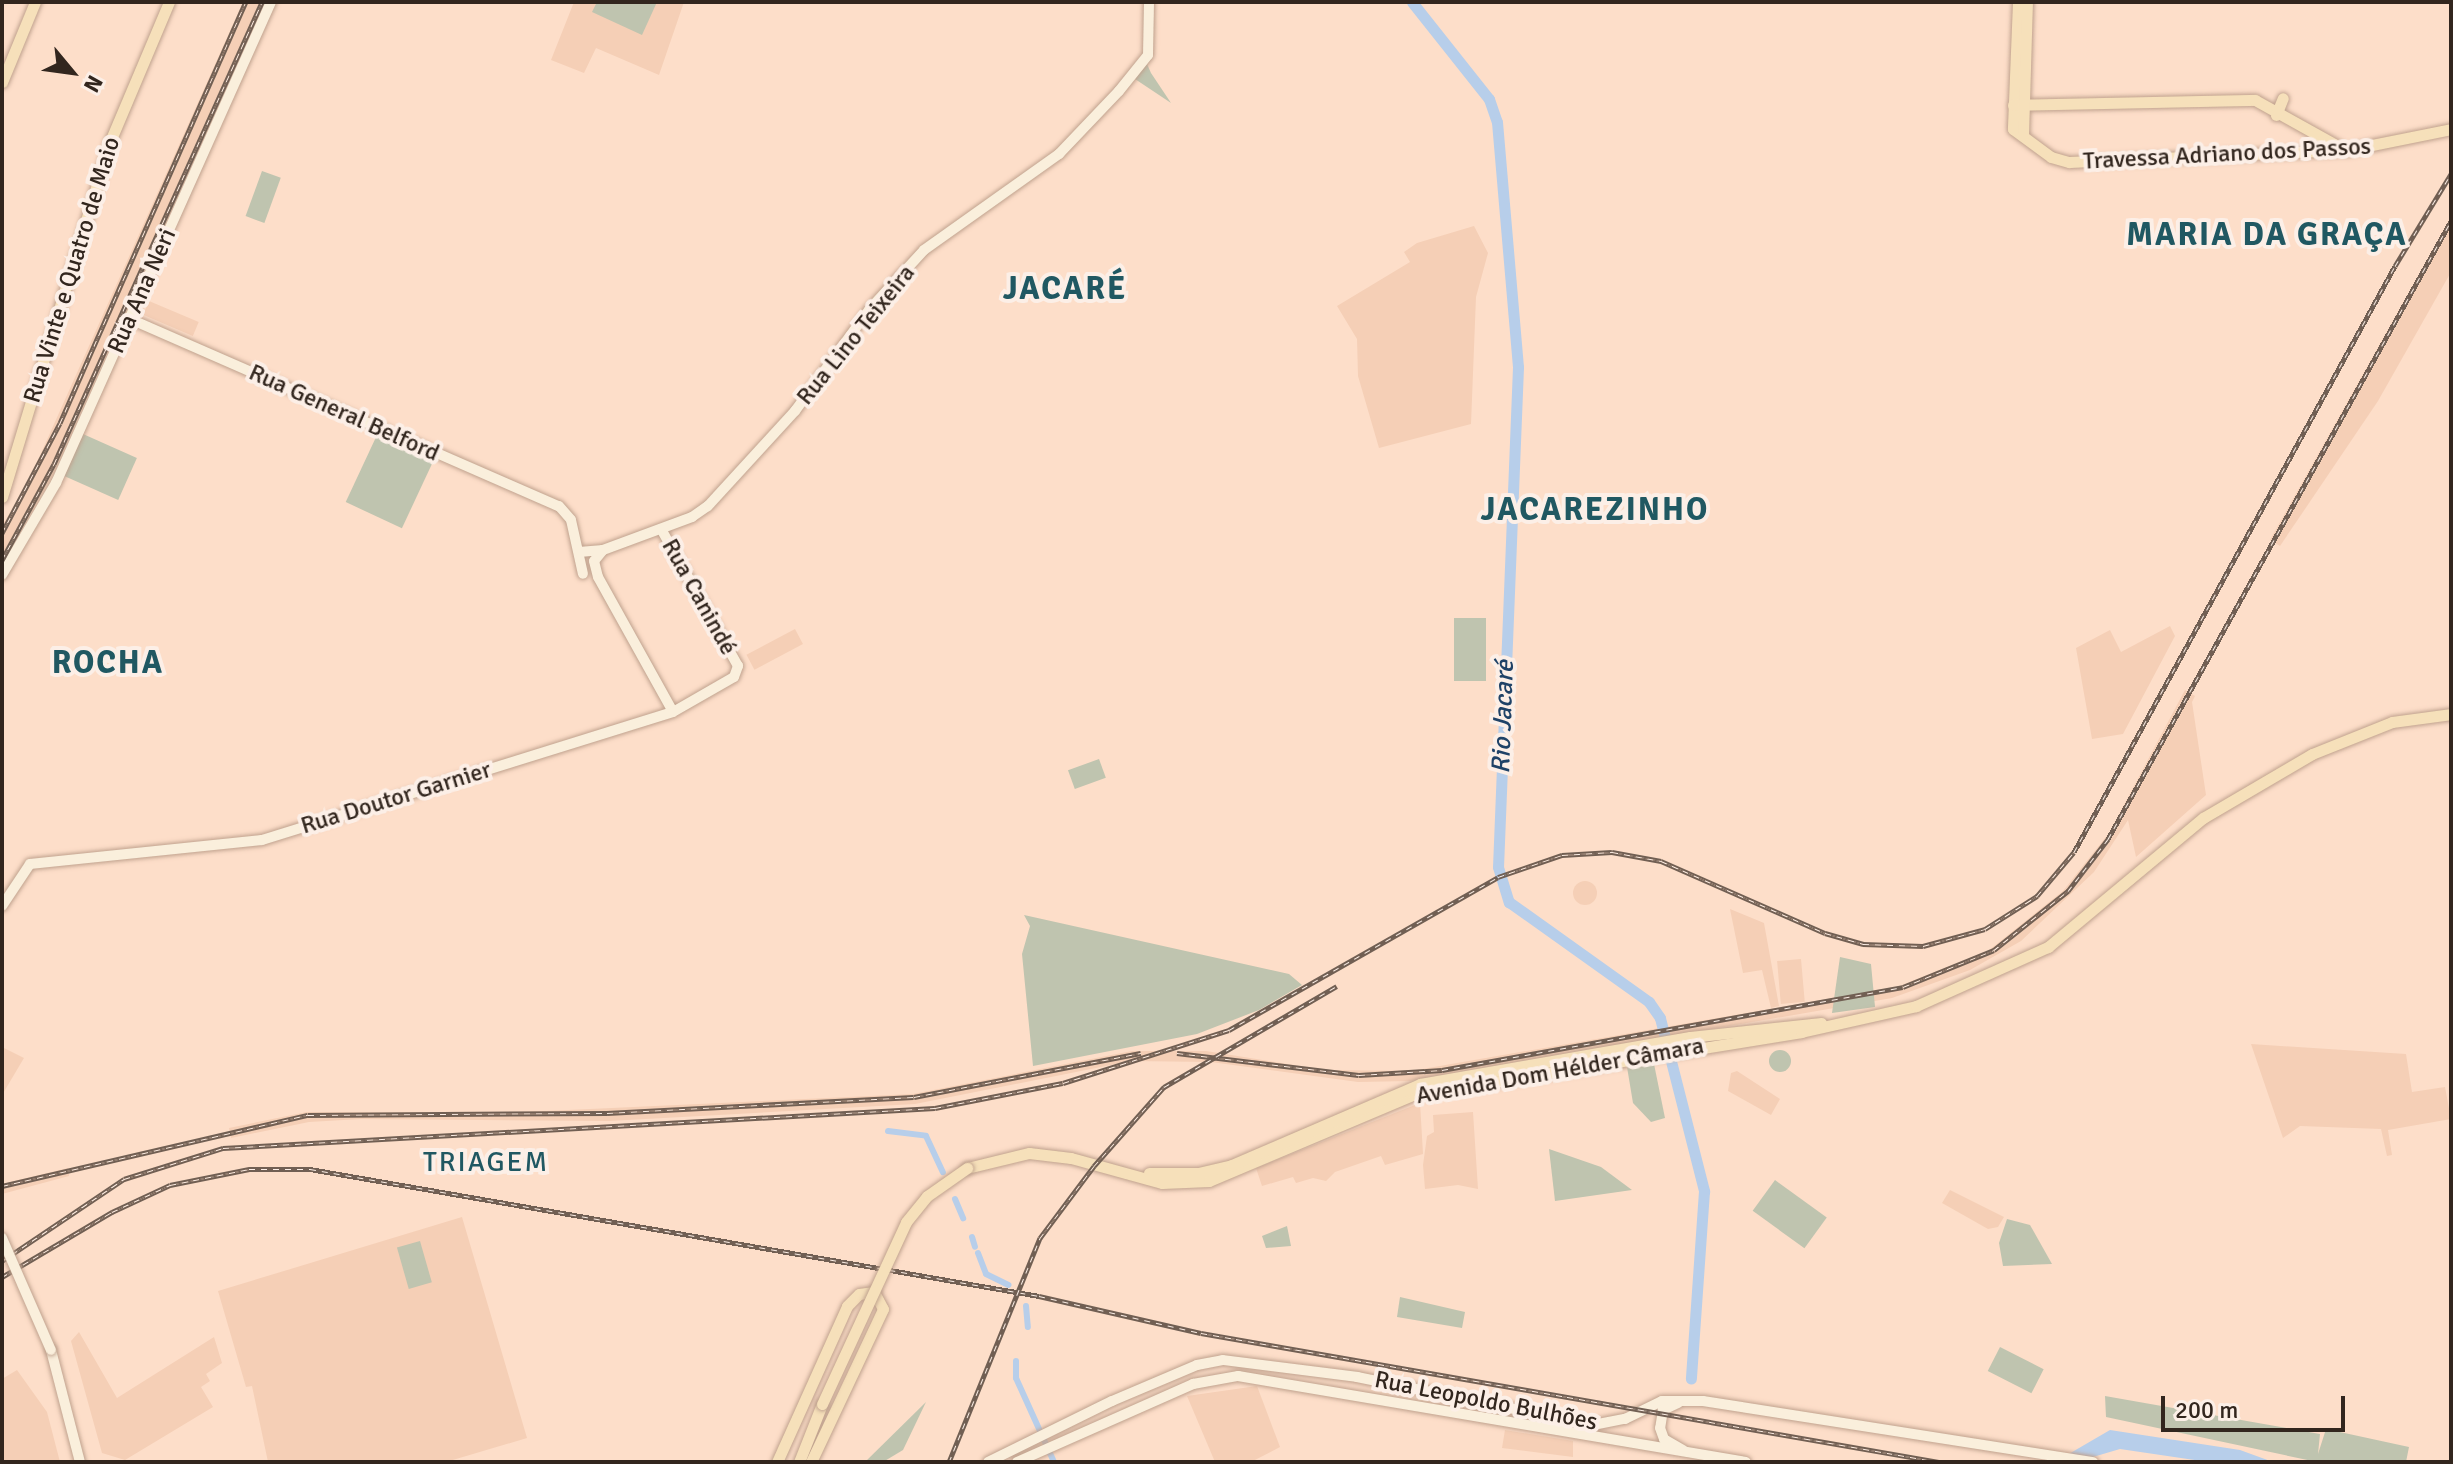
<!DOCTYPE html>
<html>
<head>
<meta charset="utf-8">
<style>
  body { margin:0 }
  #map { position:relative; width:2453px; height:1464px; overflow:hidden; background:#fddec9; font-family:Signika,sans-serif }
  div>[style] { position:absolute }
  .built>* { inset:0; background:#f5cfb6; transform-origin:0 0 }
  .round { border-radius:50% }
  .green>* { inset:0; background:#bfc4af; transform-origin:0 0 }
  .water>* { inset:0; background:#b7ceea }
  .canal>* { height:6px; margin:-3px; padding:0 3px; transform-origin:3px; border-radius:3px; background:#b7ceea }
  .river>* { height:11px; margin:-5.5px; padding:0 5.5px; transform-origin:5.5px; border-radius:5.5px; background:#b7ceea }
  .roads { filter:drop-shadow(0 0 2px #c0a28e) drop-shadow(0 0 2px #c0a28e) }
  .secondary>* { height:10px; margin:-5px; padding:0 5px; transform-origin:5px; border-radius:5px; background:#faefdc }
  .primary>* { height:11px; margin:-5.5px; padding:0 5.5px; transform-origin:5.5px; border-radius:5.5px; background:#f6e0ba }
  .rail>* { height:5px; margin-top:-2.5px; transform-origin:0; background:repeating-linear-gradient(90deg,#fcefe7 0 6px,#715f53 0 12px); box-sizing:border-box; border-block:2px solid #715f53 }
  .bridges { filter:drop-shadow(0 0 2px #c0a28e) drop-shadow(0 0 2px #c0a28e) }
  .secondary-bridge>* { height:10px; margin:-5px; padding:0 5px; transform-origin:5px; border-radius:5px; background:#faefdc }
  .primary-bridge>* { height:11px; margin:-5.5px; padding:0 5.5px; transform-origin:5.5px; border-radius:5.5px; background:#f6e0ba }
  span { translate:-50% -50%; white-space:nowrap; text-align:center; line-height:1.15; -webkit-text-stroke:8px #fcefe7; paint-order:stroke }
  .street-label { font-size:24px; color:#32261e }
  .water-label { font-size:26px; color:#1f4267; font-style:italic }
  .quarter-label { font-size:28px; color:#205862; letter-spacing:2px }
  .district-label { font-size:32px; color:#205862; font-weight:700; letter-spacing:2px }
  .frame { position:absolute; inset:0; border:4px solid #32261e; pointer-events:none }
  .north { position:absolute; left:32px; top:32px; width:80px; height:80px; -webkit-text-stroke:6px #fcefe7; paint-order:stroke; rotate:119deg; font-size:22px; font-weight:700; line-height:32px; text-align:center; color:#32261e }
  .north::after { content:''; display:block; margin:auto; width:28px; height:36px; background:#32261e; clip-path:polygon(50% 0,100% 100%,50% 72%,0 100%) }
  .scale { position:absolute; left:2161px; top:1396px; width:184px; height:36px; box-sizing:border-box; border:4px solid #32261e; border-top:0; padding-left:10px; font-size:24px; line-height:28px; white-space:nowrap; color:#32261e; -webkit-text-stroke:6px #fcefe7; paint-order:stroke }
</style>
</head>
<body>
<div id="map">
  <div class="built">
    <div style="clip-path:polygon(243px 2px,265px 2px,55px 471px,2px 565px,2px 526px,29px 480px)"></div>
    <div style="clip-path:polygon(574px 2px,684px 2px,659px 75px,596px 48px,584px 73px,551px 60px)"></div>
    <div style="clip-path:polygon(2451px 217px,2451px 272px,2378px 401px,2280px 546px,2270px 540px)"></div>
    <div style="clip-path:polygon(1474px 226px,1488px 253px,1476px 297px,1471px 424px,1379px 448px,1358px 376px,1357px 339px,1337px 306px,1410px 262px,1404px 252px,1417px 243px)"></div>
    <div style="left:149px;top:301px;width:54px;height:15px;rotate:23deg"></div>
    <div style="clip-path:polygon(2170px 626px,2175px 636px,2123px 734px,2092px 739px,2076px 648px,2110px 630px,2121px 652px)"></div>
    <div style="left:795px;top:629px;width:17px;height:55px;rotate:62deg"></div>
    <div style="clip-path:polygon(2185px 690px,2195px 696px,2192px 702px,2206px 795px,2136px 857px,2128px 820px,2094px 872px,2021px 941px,1970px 970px,1892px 998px,1410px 1081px,1358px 1082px,1211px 1062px,1131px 1061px,915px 1104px,609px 1121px,361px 1119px,309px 1122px,231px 1138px,229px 1128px,307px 1112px,504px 1113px,913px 1094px,1132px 1051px,1206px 1051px,1326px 1070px,1411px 1071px,1897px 987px,1988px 951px,2063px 891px,2109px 833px)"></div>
    <div class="round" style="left:1573px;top:881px;width:24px;height:24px"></div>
    <div style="clip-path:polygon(1730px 909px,1764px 923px,1779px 1006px,1771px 1008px,1762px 970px,1743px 973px)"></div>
    <div style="left:1801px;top:959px;width:43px;height:24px;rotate:85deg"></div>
    <div style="clip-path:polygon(2251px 1044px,2406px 1054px,2412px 1092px,2445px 1087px,2451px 1119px,2388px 1130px,2392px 1155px,2387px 1156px,2381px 1129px,2300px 1126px,2283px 1138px)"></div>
    <div style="clip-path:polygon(2px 1047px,24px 1058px,2px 1095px)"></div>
    <div style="clip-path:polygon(1737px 1071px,1780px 1099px,1771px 1115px,1728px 1091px,1731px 1073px)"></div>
    <div style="clip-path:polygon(1420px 1103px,1423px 1154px,1385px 1165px,1381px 1156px,1335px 1172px,1326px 1181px,1313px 1178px,1296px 1183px,1293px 1177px,1262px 1186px,1256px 1168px)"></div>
    <div style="clip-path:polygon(1473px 1112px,1478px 1189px,1458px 1185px,1425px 1189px,1423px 1165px,1427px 1136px,1434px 1132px,1433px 1115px)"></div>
    <div style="clip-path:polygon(68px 1168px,69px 1176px,2px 1194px,2px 1184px)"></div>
    <div style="clip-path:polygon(1950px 1190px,2004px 1217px,1998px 1227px,1988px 1229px,1942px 1203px)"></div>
    <div style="clip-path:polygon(462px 1217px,527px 1438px,446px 1462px,268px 1462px,252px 1386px,246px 1387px,218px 1291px)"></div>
    <div style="clip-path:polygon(79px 1332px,117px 1398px,214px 1337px,222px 1363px,206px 1374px,210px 1381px,201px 1387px,213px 1407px,125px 1460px,102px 1453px,71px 1341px)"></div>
    <div style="clip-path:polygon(17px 1370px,47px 1412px,60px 1462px,2px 1462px,2px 1379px)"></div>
    <div style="clip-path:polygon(1257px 1386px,1280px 1447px,1251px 1462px,1215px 1462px,1187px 1396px)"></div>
    <div style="clip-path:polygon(1505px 1430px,1573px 1441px,1573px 1457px,1502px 1448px)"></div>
  </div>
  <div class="green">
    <div style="clip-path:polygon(597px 2px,657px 2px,642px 35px,592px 12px)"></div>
    <div style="clip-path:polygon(1147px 64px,1151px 73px,1171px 103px,1135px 79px)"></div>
    <div style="left:262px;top:171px;width:20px;height:48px;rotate:20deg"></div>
    <div style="left:83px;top:434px;width:59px;height:46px;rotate:24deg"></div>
    <div style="left:377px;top:435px;width:62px;height:74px;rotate:25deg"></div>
    <div style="left:1454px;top:618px;width:32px;height:63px"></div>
    <div style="left:1099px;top:759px;width:20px;height:33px;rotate:70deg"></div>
    <div style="clip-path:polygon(1024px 915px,1289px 974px,1302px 985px,1259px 1010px,1197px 1034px,1033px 1066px,1022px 954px,1030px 926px)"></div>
    <div style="clip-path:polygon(1840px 957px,1871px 964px,1875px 1007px,1832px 1013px)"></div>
    <div class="round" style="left:1769px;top:1050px;width:22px;height:22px"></div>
    <div style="clip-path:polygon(1654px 1064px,1665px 1118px,1651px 1122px,1633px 1103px,1627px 1067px)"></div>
    <div style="clip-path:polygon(1549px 1149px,1601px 1167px,1632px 1190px,1555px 1201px)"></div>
    <div style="left:1775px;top:1180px;width:64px;height:38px;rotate:36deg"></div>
    <div style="clip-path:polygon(2007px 1219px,2030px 1225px,2052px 1264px,2003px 1266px,1999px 1243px)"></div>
    <div style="clip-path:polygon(1287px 1226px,1291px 1246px,1266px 1248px,1262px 1236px)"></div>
    <div style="left:420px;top:1241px;width:43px;height:24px;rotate:74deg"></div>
    <div style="clip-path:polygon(1400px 1297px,1465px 1312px,1462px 1328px,1397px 1317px)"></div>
    <div style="left:2000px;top:1347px;width:49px;height:27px;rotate:27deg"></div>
    <div style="clip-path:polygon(2105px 1396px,2320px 1434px,2318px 1454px,2326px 1429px,2409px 1447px,2406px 1462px,2317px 1462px,2106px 1417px)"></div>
    <div style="clip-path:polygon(926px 1402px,903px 1450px,883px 1462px,865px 1462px)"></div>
  </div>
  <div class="water">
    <div style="clip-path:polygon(2110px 1430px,2240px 1450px,2273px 1462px,2208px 1462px,2120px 1449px,2076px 1462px,2055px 1462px)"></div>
  </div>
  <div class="canal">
    <div style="left:888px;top:1131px;width:38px;rotate:7deg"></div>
    <div style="left:926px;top:1136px;width:40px;rotate:65deg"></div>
    <div style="left:955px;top:1199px;width:21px;rotate:67deg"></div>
    <div style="left:972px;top:1237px;width:10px;rotate:73deg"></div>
    <div style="left:978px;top:1253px;width:22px;rotate:69deg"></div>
    <div style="left:986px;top:1274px;width:25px;rotate:26deg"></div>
    <div style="left:1026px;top:1306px;width:21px;rotate:85deg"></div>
    <div style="left:1016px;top:1361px;width:17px;rotate:90deg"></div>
    <div style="left:1016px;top:1378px;width:92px;rotate:65.7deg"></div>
  </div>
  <div class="river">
    <div style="left:1412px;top:2px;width:124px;rotate:51.6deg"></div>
    <div style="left:1489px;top:99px;width:24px;rotate:71deg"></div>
    <div style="left:1497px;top:122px;width:246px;rotate:85.1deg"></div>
    <div style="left:1518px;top:367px;width:500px;rotate:92.29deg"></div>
    <div style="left:1498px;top:867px;width:37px;rotate:73deg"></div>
    <div style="left:1509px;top:902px;width:172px;rotate:35.5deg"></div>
    <div style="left:1649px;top:1002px;width:19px;rotate:55deg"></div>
    <div style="left:1660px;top:1018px;width:179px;rotate:75.7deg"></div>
    <div style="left:1704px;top:1191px;width:188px;rotate:94deg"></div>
  </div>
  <div class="roads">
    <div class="secondary">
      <div style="left:130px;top:319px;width:468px;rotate:23.6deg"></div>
      <div style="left:559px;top:506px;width:18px;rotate:49deg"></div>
      <div style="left:571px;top:520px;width:55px;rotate:77.5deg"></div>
      <div style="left:603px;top:550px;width:14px;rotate:129deg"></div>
      <div style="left:594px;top:561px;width:16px;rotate:76deg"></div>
      <div style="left:598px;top:577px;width:154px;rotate:60.9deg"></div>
      <div style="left:579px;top:552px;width:24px;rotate:-5deg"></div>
      <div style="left:603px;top:550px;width:95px;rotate:-20.3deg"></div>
      <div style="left:692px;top:517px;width:19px;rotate:-35deg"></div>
      <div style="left:708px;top:506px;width:129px;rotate:-47.5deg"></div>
      <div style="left:795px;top:411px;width:125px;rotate:-53.8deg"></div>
      <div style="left:869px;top:310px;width:81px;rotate:-47.5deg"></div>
      <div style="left:924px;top:250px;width:166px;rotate:-35.4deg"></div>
      <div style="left:1059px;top:154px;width:87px;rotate:-46.4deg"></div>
      <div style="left:1119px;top:91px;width:46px;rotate:-51.1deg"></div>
      <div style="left:1148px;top:55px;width:53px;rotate:-88.9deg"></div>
      <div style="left:2px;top:575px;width:107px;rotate:-59.6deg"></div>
      <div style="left:56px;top:483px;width:527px;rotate:-65.92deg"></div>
      <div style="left:2px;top:906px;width:50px;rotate:-56.3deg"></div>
      <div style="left:30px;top:864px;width:233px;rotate:-5.9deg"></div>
      <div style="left:262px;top:840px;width:430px;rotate:-17.3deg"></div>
      <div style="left:673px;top:712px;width:70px;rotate:-29.8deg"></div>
      <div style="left:734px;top:677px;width:12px;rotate:-70deg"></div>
      <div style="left:738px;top:666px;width:157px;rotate:-119.3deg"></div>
      <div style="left:51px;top:1350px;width:116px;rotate:75.5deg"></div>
      <div style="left:1678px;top:1403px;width:17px;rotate:155deg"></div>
      <div style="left:1663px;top:1410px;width:18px;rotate:99deg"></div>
      <div style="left:1660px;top:1428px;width:12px;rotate:70deg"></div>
      <div style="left:1664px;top:1439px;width:22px;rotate:30deg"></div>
      <div style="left:988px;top:1462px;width:138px;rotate:-26.2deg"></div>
      <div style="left:1112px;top:1401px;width:92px;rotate:-23deg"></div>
      <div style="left:1197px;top:1365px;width:26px;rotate:-11deg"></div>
      <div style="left:1223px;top:1360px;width:135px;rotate:7.2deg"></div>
      <div style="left:1357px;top:1377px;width:241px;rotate:11.5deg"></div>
      <div style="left:1593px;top:1425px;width:33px;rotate:-11deg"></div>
      <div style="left:1625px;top:1419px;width:41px;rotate:-25.9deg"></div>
      <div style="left:1662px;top:1401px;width:41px"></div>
      <div style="left:1703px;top:1401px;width:395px;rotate:8.9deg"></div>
      <div style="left:1017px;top:1462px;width:193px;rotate:-23.9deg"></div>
      <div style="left:1193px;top:1384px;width:46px;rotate:-10.1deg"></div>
      <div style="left:1238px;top:1376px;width:515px;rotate:9.61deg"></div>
    </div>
    <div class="primary">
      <div style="left:2018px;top:2px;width:127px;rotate:92.3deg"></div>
      <div style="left:2013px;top:129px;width:47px;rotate:36.4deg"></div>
      <div style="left:2051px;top:157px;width:19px;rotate:16deg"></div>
      <div style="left:2069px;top:162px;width:278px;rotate:-2.5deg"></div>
      <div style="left:2347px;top:150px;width:106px;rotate:-11.4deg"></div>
      <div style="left:2px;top:82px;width:87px;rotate:-67.6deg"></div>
      <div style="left:2013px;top:105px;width:242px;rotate:-1.2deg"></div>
      <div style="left:2255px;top:100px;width:101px;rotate:29.1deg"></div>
      <div style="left:2276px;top:115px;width:18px;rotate:-68deg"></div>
      <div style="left:2023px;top:135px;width:133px;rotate:-88.3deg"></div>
      <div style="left:2px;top:497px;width:369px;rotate:-73.1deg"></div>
      <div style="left:109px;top:144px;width:154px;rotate:-67.1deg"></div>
      <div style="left:967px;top:1168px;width:64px;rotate:-13.6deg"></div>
      <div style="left:1029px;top:1153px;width:42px;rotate:6.8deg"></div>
      <div style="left:1071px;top:1158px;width:94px;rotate:15.4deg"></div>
      <div style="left:1162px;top:1183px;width:47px;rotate:-2.4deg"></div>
      <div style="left:1209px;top:1181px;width:221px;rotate:-22.9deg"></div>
      <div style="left:1413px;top:1095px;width:393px;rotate:-9.2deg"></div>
      <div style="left:1801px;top:1032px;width:118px;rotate:-12.7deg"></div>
      <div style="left:1916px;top:1006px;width:145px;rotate:-24.1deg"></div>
      <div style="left:2048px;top:947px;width:202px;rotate:-39.8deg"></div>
      <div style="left:2203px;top:818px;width:126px;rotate:-30.4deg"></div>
      <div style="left:2312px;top:754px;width:86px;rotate:-21.8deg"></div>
      <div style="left:2392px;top:722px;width:60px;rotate:-7.7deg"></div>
      <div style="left:1149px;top:1173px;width:49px"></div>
      <div style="left:1198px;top:1173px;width:35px;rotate:-13deg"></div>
      <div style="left:1232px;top:1165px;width:205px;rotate:-23.3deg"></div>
      <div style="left:1420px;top:1084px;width:274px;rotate:-9.9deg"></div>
      <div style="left:1690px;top:1037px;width:132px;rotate:-6.1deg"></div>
      <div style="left:777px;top:1462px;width:171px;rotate:-65.8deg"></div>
      <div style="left:847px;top:1306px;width:17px;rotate:-45deg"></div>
      <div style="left:859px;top:1294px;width:15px;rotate:-8deg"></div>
      <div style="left:874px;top:1292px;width:19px;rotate:62deg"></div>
      <div style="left:883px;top:1309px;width:169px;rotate:115.2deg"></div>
      <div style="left:799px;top:1462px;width:62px;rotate:-68.4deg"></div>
    </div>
  </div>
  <div class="rail">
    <div style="left:2px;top:533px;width:124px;rotate:-62.2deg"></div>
    <div style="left:60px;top:423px;width:460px;rotate:-66.2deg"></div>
    <div style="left:2px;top:560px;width:109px;rotate:-61.6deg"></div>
    <div style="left:54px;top:464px;width:507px;rotate:-65.76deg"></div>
    <div style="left:1177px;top:1053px;width:183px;rotate:6.9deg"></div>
    <div style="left:1359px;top:1075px;width:83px;rotate:-3.4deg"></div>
    <div style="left:1442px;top:1070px;width:468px;rotate:-10.2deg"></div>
    <div style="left:1903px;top:987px;width:98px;rotate:-22.1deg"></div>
    <div style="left:1994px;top:950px;width:95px;rotate:-38.6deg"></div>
    <div style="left:2068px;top:891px;width:66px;rotate:-52.4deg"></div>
    <div style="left:2108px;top:839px;width:707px;rotate:-60.97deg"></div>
    <div style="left:2px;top:1186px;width:314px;rotate:-13.1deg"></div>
    <div style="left:308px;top:1115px;width:299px;rotate:-0.4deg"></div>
    <div style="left:607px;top:1113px;width:307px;rotate:-3deg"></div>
    <div style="left:914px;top:1097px;width:231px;rotate:-11deg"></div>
    <div style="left:2px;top:1261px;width:147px;rotate:-33.9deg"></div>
    <div style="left:124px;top:1179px;width:104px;rotate:-17.4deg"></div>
    <div style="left:223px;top:1148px;width:713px;rotate:-3.22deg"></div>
    <div style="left:935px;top:1108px;width:130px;rotate:-11.1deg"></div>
    <div style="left:1063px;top:1083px;width:174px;rotate:-17.7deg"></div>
    <div style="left:1229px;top:1030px;width:309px;rotate:-29.6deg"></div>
    <div style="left:1498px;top:877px;width:68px;rotate:-19deg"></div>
    <div style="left:1562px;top:855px;width:50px;rotate:-3.4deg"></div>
    <div style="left:1612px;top:852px;width:50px;rotate:10.4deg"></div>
    <div style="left:1661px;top:861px;width:179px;rotate:23.7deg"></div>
    <div style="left:1825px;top:933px;width:40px;rotate:16deg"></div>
    <div style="left:1863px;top:944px;width:60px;rotate:1.9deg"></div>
    <div style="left:1923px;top:946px;width:64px;rotate:-15.3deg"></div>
    <div style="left:1985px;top:929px;width:62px;rotate:-32.4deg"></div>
    <div style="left:2037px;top:896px;width:57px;rotate:-49.9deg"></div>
    <div style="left:2074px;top:852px;width:668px;rotate:-61.29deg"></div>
    <div style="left:2395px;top:266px;width:108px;rotate:-58.7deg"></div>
    <div style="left:2px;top:1277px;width:128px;rotate:-30.6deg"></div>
    <div style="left:112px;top:1212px;width:64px;rotate:-25deg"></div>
    <div style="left:170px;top:1185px;width:81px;rotate:-11.4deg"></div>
    <div style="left:249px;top:1169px;width:61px"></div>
    <div style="left:310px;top:1169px;width:740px;rotate:9.88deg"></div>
    <div style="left:1039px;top:1296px;width:166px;rotate:12.9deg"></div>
    <div style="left:1201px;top:1333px;width:749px;rotate:9.91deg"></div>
    <div style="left:949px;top:1462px;width:242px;rotate:-67.9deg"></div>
    <div style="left:1040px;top:1238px;width:90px;rotate:-53.1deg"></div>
    <div style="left:1094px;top:1166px;width:106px;rotate:-48.5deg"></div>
    <div style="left:1164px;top:1087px;width:200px;rotate:-30.3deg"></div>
  </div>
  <div class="bridges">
    <div class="secondary-bridge">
      <div style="left:2px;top:1238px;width:122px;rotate:66.4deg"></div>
    </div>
    <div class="primary-bridge">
      <div style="left:822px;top:1404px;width:200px;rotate:-65.2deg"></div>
      <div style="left:906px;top:1222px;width:33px;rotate:-51deg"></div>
      <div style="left:927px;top:1196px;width:49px;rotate:-35deg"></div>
    </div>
  </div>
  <div class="street-label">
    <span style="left:2227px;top:154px;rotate:-3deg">Travessa Adriano dos Passos</span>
    <span style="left:72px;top:270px;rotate:-73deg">Rua Vinte e Quatro de Maio</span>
    <span style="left:142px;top:291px;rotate:-66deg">Rua Ana Neri</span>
    <span style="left:856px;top:335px;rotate:-51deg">Rua Lino Teixeira</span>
    <span style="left:344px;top:413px;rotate:24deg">Rua General Belford</span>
    <span style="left:699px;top:597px;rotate:61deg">Rua Canindé</span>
    <span style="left:396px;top:798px;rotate:-17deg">Rua Doutor Garnier</span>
    <span style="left:1560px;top:1071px;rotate:-10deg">Avenida Dom Hélder Câmara</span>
    <span style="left:1486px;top:1401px;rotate:11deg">Rua Leopoldo Bulhões</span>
  </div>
  <div class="water-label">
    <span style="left:1504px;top:717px;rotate:-88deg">Rio Jacaré</span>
  </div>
  <div class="quarter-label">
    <span style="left:486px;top:1162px">TRIAGEM</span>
  </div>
  <div class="district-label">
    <span style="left:2267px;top:235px">MARIA DA GRAÇA</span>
    <span style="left:1065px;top:289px">JACARÉ</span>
    <span style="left:1595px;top:510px">JACAREZINHO</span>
    <span style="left:108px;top:663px">ROCHA</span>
  </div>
  <div class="frame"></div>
  <div class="north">N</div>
  <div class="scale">200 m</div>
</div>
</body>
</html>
